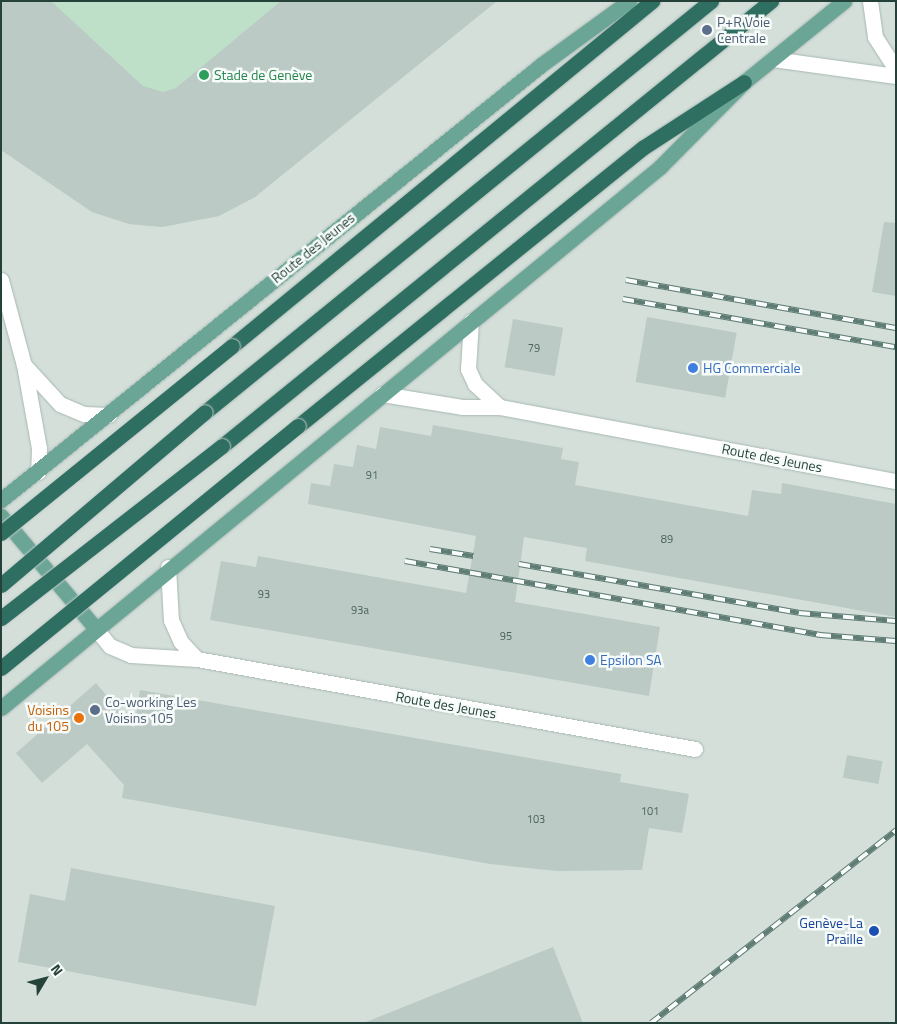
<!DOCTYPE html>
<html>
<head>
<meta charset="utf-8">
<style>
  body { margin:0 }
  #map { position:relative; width:897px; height:1024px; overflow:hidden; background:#e6efeb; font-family:"Titillium Web",sans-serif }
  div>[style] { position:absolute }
  .built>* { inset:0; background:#d4dfda; transform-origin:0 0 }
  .green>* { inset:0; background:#bfe0c8 }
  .building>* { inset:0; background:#bbcac4; transform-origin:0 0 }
  .roads { filter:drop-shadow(0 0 1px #a8b8b2) drop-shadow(0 0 1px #a8b8b2) }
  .street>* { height:15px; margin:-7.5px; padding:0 7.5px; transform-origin:7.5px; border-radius:7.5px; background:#fff }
  .primary>* { height:15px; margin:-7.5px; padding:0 7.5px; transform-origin:7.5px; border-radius:7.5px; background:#6aa596 }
  .highway>* { height:15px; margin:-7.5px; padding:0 7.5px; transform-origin:7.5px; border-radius:7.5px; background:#2f6f62 }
  .rail>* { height:5.5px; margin-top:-2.75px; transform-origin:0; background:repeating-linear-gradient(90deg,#f7fbf9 0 11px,#5f7d75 0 22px); box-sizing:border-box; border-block:1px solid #5f7d75 }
  .bridges { filter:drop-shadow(0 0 1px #c2cac8) drop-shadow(0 0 1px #c2cac8) }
  .highway-bridge>* { height:15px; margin:-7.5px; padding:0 7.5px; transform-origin:7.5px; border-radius:7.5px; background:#2f6f62 }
  .dots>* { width:14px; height:14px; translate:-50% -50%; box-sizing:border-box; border:2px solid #f7fbf9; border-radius:50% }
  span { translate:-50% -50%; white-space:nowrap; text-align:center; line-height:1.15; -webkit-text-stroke:5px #f7fbf9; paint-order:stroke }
  .number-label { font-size:11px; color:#4a645c }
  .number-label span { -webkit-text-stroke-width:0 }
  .service-label { font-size:14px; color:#4e5e75 }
  .left { translate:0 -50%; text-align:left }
  .leisure-label { font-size:14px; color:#27864d }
  .street-label { font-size:14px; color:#24423a }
  .shop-label { font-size:14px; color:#366cbe }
  .food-label { font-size:14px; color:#c56008 }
  .right { translate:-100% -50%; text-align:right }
  .transit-label { font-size:14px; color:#164399 }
  .frame { position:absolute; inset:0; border:2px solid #24423a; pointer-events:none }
  .north { position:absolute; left:20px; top:954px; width:50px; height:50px; -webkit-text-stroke:4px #f7fbf9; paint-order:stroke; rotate:53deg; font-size:14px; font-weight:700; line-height:20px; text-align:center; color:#24423a }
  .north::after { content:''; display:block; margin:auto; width:18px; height:22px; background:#24423a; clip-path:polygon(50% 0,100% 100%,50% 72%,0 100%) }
</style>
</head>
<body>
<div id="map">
  <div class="built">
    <div style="left:1px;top:1px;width:895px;height:1022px"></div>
  </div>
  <div class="green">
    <div style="clip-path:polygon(1px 1px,497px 1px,255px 197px,219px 216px,162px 227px,129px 224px,92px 212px,1px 150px)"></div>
  </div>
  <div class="building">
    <div style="clip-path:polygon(1px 1px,51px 1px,143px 86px,163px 92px,176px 88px,281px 1px,497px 1px,255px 197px,219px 216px,162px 227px,129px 224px,92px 212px,1px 150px)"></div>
    <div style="clip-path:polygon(884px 222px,896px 223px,896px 296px,872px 292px)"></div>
    <div style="left:647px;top:317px;width:91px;height:66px;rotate:10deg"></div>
    <div style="left:513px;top:319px;width:51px;height:49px;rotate:10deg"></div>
    <div style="clip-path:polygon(433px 425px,563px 448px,561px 459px,579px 462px,575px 485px,748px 516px,752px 490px,781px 494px,782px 483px,896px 504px,896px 617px,585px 561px,587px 548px,524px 537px,515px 602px,660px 627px,649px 696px,210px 620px,221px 561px,256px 567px,258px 556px,466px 593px,476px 536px,308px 504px,311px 483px,330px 486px,334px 464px,353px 467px,357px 445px,376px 449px,380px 427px,431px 436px)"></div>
    <div style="clip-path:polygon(96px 683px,134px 728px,140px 690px,621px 774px,620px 782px,689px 794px,682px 833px,649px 828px,642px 870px,557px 871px,490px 864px,122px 798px,124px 785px,87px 744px,42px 783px,16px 753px)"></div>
    <div style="left:847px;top:755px;width:36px;height:23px;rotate:10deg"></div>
    <div style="clip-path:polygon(71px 868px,275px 906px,256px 1006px,18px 962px,30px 894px,65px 901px)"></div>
    <div style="clip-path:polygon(553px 947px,583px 1023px,367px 1023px,366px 1022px)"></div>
  </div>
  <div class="roads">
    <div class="street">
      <div style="left:870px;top:1px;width:36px;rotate:82deg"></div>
      <div style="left:875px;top:37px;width:38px;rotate:57deg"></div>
      <div style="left:773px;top:59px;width:124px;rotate:7.9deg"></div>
      <div style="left:1px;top:280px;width:88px;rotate:74.9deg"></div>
      <div style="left:24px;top:365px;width:84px;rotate:79.8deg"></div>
      <div style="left:39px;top:448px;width:24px;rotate:92deg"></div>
      <div style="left:471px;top:321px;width:48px;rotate:93.6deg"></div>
      <div style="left:468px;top:369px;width:17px;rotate:65deg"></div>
      <div style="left:475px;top:384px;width:34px;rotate:43deg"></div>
      <div style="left:25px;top:366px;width:52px;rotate:47.4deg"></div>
      <div style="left:60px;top:404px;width:26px;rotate:23deg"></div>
      <div style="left:84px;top:414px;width:25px;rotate:2deg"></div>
      <div style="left:382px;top:394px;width:81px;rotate:9.2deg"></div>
      <div style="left:462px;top:407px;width:38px"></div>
      <div style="left:500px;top:407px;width:403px;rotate:10.6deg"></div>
      <div style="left:168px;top:567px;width:53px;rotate:86.8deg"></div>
      <div style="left:171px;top:620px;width:24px;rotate:66deg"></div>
      <div style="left:181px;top:642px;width:23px;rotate:47deg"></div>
      <div style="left:96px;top:629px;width:22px;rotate:51deg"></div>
      <div style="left:110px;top:646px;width:23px;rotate:23deg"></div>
      <div style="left:131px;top:655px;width:66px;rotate:3.5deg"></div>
      <div style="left:197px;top:659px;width:506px;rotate:10.24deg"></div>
    </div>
    <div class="primary">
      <div style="left:1px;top:500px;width:693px;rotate:-38.85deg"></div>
      <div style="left:541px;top:65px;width:109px;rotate:-36deg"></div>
      <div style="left:1px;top:516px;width:148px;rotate:49.9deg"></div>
      <div style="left:1px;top:708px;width:853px;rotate:-39.38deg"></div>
      <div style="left:660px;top:167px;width:120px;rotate:-45.3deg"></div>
      <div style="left:744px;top:82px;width:129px;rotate:-39deg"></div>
    </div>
    <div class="highway">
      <div style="left:232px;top:346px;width:544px;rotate:-39.4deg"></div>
      <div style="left:205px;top:412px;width:652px;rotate:-39.09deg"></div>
      <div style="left:298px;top:426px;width:444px;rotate:-38.9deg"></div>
      <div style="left:644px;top:147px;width:119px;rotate:-33deg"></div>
      <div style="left:222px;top:446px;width:707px;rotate:-39.03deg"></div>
    </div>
  </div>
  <div class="rail">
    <div style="left:626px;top:280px;width:274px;rotate:10.1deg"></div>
    <div style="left:623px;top:299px;width:277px;rotate:10deg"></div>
    <div style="left:430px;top:549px;width:44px;rotate:9.2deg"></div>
    <div style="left:405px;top:561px;width:422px;rotate:10.1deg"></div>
    <div style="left:820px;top:635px;width:76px;rotate:4.5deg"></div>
    <div style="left:519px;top:564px;width:284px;rotate:9.9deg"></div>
    <div style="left:799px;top:613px;width:97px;rotate:4.7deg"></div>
    <div style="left:651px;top:1023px;width:312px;rotate:-38.2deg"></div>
  </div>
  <div class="bridges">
    <div class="highway-bridge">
      <div style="left:1px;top:533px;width:297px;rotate:-39deg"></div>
      <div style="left:1px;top:585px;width:267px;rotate:-40.3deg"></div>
      <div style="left:1px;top:618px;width:280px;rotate:-37.9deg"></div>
      <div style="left:1px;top:668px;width:383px;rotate:-39.2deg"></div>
    </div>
  </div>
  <div class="dots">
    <div style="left:707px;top:30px;background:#5c6f8a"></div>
    <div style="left:204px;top:75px;background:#2e9e5b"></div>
    <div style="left:693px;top:368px;background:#3f7fe0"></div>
    <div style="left:590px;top:660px;background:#3f7fe0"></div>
    <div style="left:95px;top:710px;background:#5c6f8a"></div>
    <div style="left:79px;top:718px;background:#e8710a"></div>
    <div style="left:874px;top:931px;background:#1a4fb4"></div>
  </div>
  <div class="number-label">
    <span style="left:534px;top:348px">79</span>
    <span style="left:372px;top:475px">91</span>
    <span style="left:667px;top:539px">89</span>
    <span style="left:264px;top:594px">93</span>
    <span style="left:360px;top:610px">93a</span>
    <span style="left:506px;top:636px">95</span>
    <span style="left:650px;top:811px">101</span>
    <span style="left:536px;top:819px">103</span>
  </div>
  <div class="service-label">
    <span class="left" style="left:717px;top:30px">P+R Voie<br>Centrale</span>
    <span class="left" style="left:105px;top:710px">Co-working Les<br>Voisins 105</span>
  </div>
  <div class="leisure-label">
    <span class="left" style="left:214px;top:75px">Stade de Genève</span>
  </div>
  <div class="street-label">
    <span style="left:313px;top:248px;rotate:-39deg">Route des Jeunes</span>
    <span style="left:772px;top:458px;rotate:11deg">Route des Jeunes</span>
    <span style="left:446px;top:705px;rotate:10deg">Route des Jeunes</span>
  </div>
  <div class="shop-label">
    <span class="left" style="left:703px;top:368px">HG Commerciale</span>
    <span class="left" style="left:600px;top:660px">Epsilon SA</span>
  </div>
  <div class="food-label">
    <span class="right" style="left:69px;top:718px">Voisins<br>du 105</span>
  </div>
  <div class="transit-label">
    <span class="right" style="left:863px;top:931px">Genève-La<br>Praille</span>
  </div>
  <div class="frame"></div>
  <div class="north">N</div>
</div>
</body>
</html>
